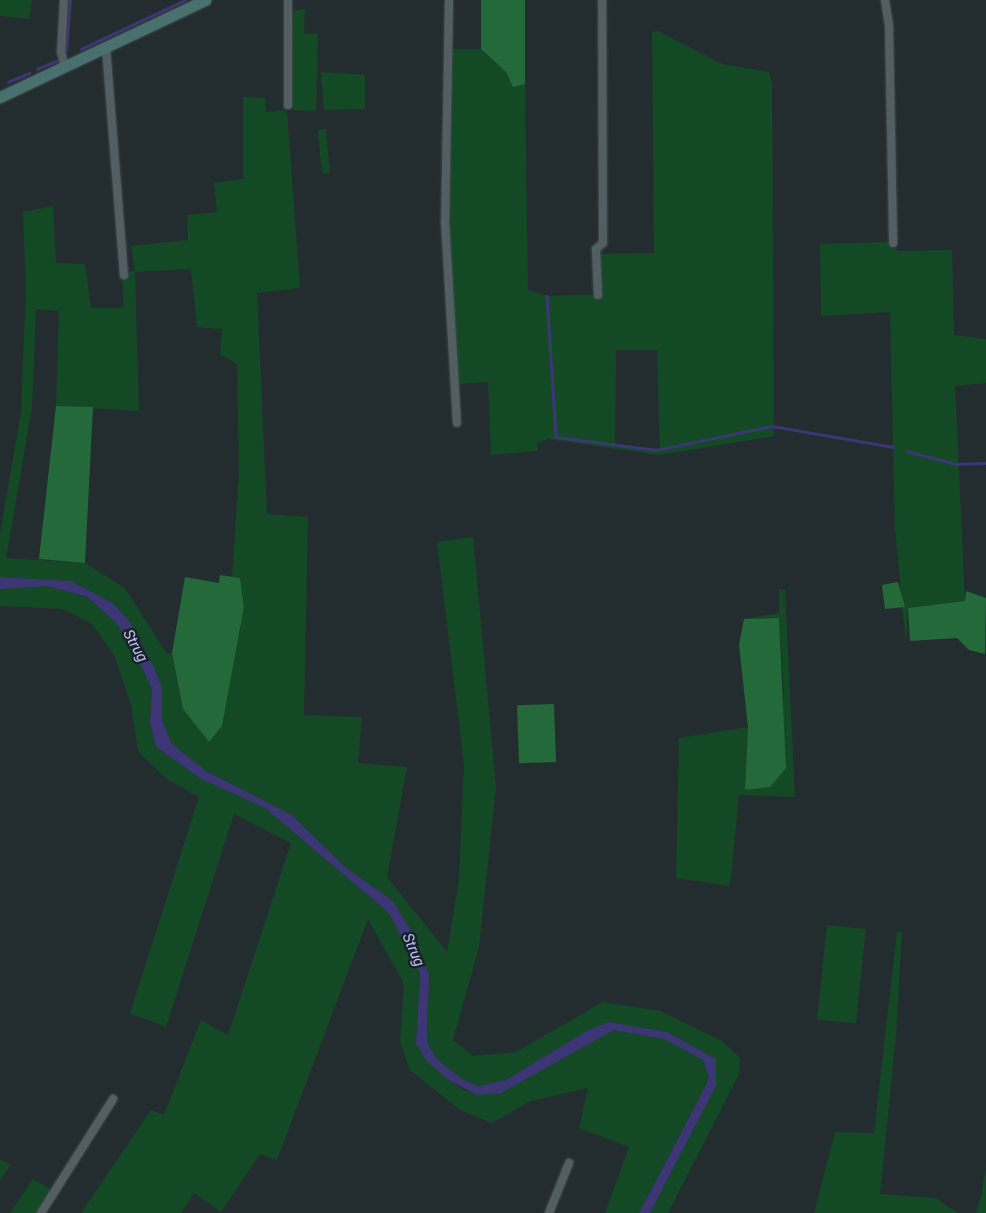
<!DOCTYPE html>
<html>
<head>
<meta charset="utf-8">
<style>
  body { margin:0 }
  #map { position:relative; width:986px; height:1213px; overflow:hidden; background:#232d30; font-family:Roboto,sans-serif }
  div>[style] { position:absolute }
  .green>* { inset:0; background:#134925; transform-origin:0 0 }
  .forest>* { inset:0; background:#246939; transform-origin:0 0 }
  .water>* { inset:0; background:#3c3674 }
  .stream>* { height:2.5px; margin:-1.25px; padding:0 1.25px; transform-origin:1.25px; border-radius:1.25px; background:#3c3674 }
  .roads { filter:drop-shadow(0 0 1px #424a4d) drop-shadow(0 0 1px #424a4d) }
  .street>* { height:8px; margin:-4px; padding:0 4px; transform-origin:4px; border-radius:4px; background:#525e61 }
  .secondary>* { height:11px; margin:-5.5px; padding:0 5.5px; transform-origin:5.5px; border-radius:5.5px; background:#47706e }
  span { translate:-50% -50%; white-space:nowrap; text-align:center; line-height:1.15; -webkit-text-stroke:5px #192326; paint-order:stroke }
  .water-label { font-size:15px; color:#c0c0fa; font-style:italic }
</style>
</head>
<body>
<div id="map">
  <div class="green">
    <div style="clip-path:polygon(0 0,32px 0,29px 19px,0 16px)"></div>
    <div style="clip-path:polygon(305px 9px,304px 34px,318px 34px,316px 111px,292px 110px,293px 11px)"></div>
    <div style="clip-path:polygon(evenodd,658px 31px,722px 64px,769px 72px,772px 84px,774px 436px,659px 455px,548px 439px,537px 443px,538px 451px,491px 455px,488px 382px,458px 384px,447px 177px,450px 49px,481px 49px,506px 72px,513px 86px,525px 84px,528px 290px,547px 296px,599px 294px,599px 254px,654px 253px,652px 32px,658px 31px,616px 350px,657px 350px,660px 449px,615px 444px,616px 350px)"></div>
    <div style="clip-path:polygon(321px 72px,365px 75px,365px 109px,324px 110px)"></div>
    <div style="clip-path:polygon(evenodd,243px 97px,265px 98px,266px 112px,287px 110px,300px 288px,257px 293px,267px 514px,308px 517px,304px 715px,362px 717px,358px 763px,407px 767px,387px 877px,447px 952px,459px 879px,464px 765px,437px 542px,473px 537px,496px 787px,479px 947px,453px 1040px,473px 1056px,516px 1052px,603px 1002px,660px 1011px,722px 1041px,740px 1058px,739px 1074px,668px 1213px,650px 1213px,716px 1086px,716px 1059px,667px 1032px,609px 1022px,588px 1030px,506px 1080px,478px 1086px,462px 1079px,438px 1060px,427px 1043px,429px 975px,412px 932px,393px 901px,345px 867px,292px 815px,206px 771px,172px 744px,162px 720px,162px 687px,154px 667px,129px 621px,114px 604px,71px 581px,0 577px,0 534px,21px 412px,26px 289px,23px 212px,53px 206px,56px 263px,85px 264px,91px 308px,124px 308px,122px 273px,135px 271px,131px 246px,188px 240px,187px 215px,217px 212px,214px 183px,243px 179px,243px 97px,191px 269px,197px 327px,222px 329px,220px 354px,237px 364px,239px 473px,232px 577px,240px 578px,244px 607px,222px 726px,209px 742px,183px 709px,172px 653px,167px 654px,125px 588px,85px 563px,6px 558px,32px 408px,36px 309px,59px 311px,56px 406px,139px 411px,135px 272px,191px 269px)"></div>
    <div style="left:326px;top:129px;width:44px;height:8px;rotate:85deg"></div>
    <div style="clip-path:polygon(887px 242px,898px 251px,952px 250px,954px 335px,986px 339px,986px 383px,955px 386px,965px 601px,908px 608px,906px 644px,895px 529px,890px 312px,821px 316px,820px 244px)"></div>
    <div style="clip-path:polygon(6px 585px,46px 586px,88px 597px,118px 625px,144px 672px,152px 689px,150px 723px,156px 747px,201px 779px,265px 808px,389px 913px,420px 974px,416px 1043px,447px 1079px,466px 1091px,500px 1093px,614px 1030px,665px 1039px,703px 1060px,709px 1077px,705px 1087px,639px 1213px,605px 1213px,629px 1147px,579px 1128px,588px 1088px,531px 1101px,492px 1123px,460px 1110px,410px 1070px,400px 1042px,404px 984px,368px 919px,277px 1160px,260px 1154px,221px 1212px,194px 1193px,181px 1213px,81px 1213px,151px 1110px,164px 1115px,201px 1020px,228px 1035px,291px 843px,234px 814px,166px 1027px,130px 1013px,199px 797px,168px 780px,138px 751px,131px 705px,115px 657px,92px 624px,63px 609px,0 606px,0 589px)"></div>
    <div style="clip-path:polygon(779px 589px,785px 590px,795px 797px,739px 795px,730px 886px,676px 878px,679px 738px,748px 727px,745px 790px,770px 787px,784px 696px,779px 618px,744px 619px,779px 613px)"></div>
    <div style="left:827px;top:925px;width:39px;height:95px;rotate:6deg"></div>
    <div style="clip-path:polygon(897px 932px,902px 932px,896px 1036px,880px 1194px,935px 1198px,958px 1213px,814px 1213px,835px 1132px,874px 1133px)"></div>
    <div style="clip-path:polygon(0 1159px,10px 1165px,0 1181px)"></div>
    <div style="clip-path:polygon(986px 1165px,986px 1213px,976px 1213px,981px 1196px)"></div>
    <div style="clip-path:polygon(33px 1179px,53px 1191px,39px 1213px,10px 1213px)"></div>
  </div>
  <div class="forest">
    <div style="clip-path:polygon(481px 0,525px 0,525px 84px,513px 87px,506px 72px,481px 49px)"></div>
    <div style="clip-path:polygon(56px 406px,93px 407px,85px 563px,39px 559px)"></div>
    <div style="clip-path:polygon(220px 575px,240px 578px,244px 607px,222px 726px,209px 742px,183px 709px,172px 653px,185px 577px,219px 583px)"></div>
    <div style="clip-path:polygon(898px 582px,905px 607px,885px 609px,882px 585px)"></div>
    <div style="clip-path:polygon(966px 591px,986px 598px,985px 654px,969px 650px,957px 638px,910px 641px,908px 608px,965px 601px)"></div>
    <div style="clip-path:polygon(779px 618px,786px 768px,770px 787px,745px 790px,748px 727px,739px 645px,744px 619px)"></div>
    <div style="left:554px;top:704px;width:58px;height:37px;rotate:88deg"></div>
  </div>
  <div class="water">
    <div style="clip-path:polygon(0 577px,71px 581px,114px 604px,129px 621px,154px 667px,162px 687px,162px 720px,172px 744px,206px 771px,292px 815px,345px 867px,393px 901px,412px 932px,429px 975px,427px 1043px,438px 1060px,462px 1079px,478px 1086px,506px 1080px,588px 1030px,609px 1022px,667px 1032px,716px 1059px,716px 1086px,650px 1213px,639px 1213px,705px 1087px,709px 1077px,703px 1060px,664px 1039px,614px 1030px,501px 1093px,477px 1095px,447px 1079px,426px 1060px,416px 1043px,420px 974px,389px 913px,265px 808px,201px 779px,156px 747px,150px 723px,152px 689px,144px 672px,118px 625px,88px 597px,46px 586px,0 589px)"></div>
  </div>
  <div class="stream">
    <div style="left:81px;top:49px;width:115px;rotate:-25.2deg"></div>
    <div style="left:66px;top:51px;width:51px;rotate:-85.5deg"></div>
    <div style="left:37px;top:69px;width:21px;rotate:-23deg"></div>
    <div style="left:8px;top:82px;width:23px;rotate:-23deg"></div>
    <div style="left:547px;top:296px;width:141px;rotate:86.3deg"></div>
    <div style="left:556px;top:437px;width:101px;rotate:7.4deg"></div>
    <div style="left:656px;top:450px;width:118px;rotate:-11.7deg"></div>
    <div style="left:772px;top:426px;width:123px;rotate:9.8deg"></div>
    <div style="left:907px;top:451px;width:51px;rotate:14.9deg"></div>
    <div style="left:956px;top:464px;width:30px;rotate:-2deg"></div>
  </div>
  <div class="roads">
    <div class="street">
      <div style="left:64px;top:0;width:52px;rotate:93.3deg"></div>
      <div style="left:61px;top:52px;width:16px;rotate:75deg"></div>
      <div style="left:288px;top:0;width:105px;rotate:90deg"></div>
      <div style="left:449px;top:0;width:221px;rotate:91deg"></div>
      <div style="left:445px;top:221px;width:202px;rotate:86.6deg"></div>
      <div style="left:885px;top:0;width:26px;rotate:81deg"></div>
      <div style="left:889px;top:26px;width:217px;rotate:88.9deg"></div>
      <div style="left:106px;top:47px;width:229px;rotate:85.5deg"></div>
      <div style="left:598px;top:295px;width:46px;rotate:-92.5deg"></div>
      <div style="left:596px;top:249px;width:9px;rotate:-41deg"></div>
      <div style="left:603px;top:243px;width:243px;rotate:-90.2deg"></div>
      <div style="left:41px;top:1213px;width:135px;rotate:-57.7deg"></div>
      <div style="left:549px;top:1213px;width:54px;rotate:-68.2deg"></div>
    </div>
    <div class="secondary">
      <div style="left:0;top:97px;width:227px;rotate:-25.3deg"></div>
    </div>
  </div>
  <div class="water-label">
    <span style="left:135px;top:646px;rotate:61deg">Strug</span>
    <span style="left:413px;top:950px;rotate:67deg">Strug</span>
  </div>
</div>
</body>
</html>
